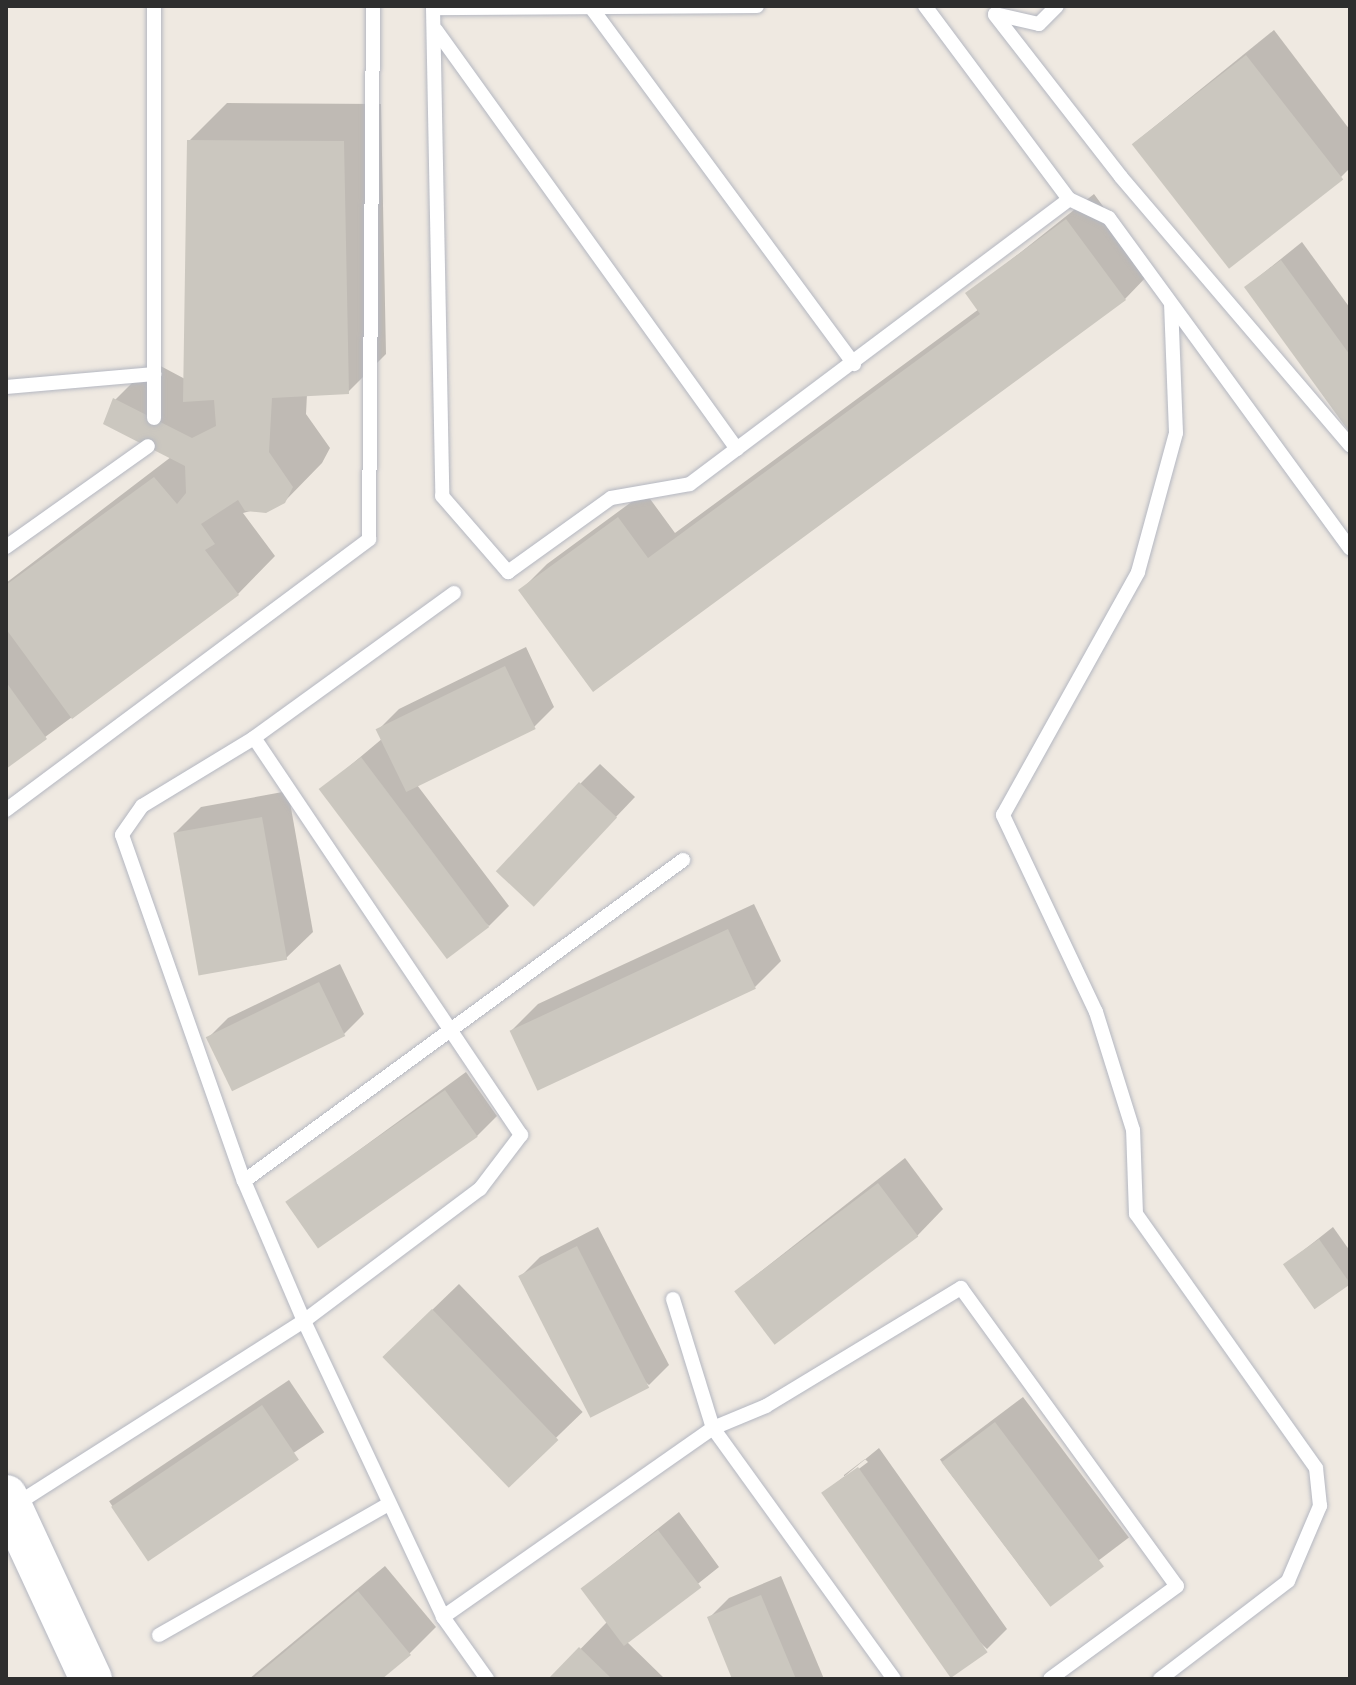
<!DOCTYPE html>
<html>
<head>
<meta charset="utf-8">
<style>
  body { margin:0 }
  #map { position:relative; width:1356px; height:1685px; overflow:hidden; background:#efe9e1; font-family:Karla,sans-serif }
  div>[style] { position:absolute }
  .shadow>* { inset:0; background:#0003; transform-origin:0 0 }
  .building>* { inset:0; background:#cbc7bf; transform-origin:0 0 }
  .roads { filter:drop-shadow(0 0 2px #b4b7c1) drop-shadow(0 0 2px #b4b7c1) }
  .service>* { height:14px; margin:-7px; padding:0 7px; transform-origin:7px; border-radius:7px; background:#fff }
  .secondary>* { height:42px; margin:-21px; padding:0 21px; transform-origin:21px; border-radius:21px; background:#fff }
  span { translate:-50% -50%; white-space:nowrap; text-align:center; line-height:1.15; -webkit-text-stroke:7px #fff; paint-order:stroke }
  .frame { position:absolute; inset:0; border:8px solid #2e2e2e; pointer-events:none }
</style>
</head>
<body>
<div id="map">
  <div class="shadow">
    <div style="clip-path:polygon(1274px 30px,1350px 130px,1350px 168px,1340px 178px,1133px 144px)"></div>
    <div style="clip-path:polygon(227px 103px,381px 104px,386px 354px,348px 392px,307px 394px,306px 414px,330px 448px,322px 463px,284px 502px,243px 513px,275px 556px,238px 594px,6px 766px,6px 583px,171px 457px,115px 400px,153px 362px,185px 379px,189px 141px)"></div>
    <div style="clip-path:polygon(1094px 194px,1151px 272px,1125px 299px,593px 689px,521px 590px,547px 564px,645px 492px,675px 533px,979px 309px,968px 294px)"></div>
    <div style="clip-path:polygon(1302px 242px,1350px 308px,1350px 429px,1246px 287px)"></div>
    <div style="clip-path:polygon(526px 647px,554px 707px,534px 727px,417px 785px,509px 906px,489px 926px,321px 790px,383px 738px,379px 729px,399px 709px)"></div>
    <div style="clip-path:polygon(600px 764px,635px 797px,553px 883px,580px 784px)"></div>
    <div style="clip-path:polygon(288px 791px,313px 932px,286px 958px,175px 833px,201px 807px)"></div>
    <div style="clip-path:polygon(754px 904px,781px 961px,755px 987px,511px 1031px,538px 1004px)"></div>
    <div style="clip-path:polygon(340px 964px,364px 1014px,344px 1034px,233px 1088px,208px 1038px,228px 1018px)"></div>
    <div style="clip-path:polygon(466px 1072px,497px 1116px,477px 1136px,288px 1202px)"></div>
    <div style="clip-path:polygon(905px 1158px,943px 1209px,917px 1236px,736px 1291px)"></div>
    <div style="clip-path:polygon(598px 1227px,669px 1365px,649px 1385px,520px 1277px,540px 1257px)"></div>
    <div style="clip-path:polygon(1333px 1227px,1350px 1251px,1350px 1282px,1315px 1307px,1285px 1265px)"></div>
    <div style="left:459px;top:1284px;width:178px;height:104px;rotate:46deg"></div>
    <div style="left:289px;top:1380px;width:63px;height:217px;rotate:56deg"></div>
    <div style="left:1023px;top:1397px;width:176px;height:104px;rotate:53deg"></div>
    <div style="clip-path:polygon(evenodd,879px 1448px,1007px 1629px,987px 1649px,824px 1493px,879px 1448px,865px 1459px,868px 1462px,844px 1480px,844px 1475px,865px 1459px)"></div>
    <div style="clip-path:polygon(679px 1512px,719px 1567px,626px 1641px,665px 1679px,551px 1679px,607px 1622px,583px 1588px)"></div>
    <div style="clip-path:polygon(385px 1566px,436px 1627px,410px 1653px,379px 1679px,249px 1679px)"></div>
    <div style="clip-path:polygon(781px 1576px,824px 1679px,734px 1679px,709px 1618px,729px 1598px)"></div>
  </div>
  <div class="building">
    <div style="left:1246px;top:55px;width:158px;height:145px;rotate:52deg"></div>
    <div style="clip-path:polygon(187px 140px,344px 141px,349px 394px,272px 398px,269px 452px,293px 487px,285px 503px,266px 513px,245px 511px,238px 500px,201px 524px,215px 544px,205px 550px,239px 595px,72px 719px,6px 629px,6px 585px,154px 477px,177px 504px,186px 493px,185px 466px,103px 424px,113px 398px,192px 438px,216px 426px,214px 400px,183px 402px)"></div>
    <div style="clip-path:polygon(1066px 219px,1126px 300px,593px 692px,518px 590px,618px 517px,648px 558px,980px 314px,965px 293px)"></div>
    <div style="clip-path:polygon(1281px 260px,1350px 355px,1350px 433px,1244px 287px)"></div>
    <div style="left:505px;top:666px;width:70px;height:144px;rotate:64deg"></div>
    <div style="clip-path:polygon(6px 682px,47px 739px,6px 769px)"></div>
    <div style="left:361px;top:757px;width:213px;height:53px;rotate:53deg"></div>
    <div style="left:579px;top:782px;width:52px;height:122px;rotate:43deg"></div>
    <div style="left:262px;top:817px;width:145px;height:90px;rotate:80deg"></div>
    <div style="left:728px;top:929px;width:66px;height:241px;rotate:65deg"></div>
    <div style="left:319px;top:982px;width:60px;height:126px;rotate:64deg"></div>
    <div style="left:445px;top:1090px;width:57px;height:195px;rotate:55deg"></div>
    <div style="left:878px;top:1183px;width:67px;height:180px;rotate:53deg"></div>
    <div style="left:1319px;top:1239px;width:55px;height:44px;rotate:55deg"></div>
    <div style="left:577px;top:1246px;width:159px;height:66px;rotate:63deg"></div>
    <div style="left:432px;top:1309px;width:182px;height:69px;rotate:46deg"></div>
    <div style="left:262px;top:1405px;width:66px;height:182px;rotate:56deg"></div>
    <div style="left:995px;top:1422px;width:181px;height:67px;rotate:53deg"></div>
    <div style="left:858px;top:1467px;width:226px;height:45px;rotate:55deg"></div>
    <div style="left:658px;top:1530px;width:72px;height:97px;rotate:53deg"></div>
    <div style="clip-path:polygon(358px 1591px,411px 1655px,382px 1679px,252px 1679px)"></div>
    <div style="clip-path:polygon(761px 1595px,796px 1679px,732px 1679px,707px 1617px)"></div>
    <div style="clip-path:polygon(579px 1647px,612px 1679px,548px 1679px)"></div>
  </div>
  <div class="roads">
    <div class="service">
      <div style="left:757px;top:6px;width:324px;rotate:179.6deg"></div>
      <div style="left:433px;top:8px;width:488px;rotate:88.9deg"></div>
      <div style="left:442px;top:496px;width:101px;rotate:49deg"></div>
      <div style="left:508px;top:572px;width:127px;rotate:-35.7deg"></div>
      <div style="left:611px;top:498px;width:80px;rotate:-10deg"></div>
      <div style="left:690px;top:484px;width:474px;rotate:-36.9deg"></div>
      <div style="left:925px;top:6px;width:241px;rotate:53.3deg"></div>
      <div style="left:1069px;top:199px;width:44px;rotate:25.4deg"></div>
      <div style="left:1109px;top:218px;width:409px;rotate:53.9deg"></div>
      <div style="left:593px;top:10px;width:440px;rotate:53.6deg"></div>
      <div style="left:995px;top:14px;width:45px;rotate:12.8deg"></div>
      <div style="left:1039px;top:24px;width:25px;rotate:-45deg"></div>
      <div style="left:995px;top:15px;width:205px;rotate:52.1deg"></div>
      <div style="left:1121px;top:177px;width:353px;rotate:49.5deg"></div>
      <div style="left:436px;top:30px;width:516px;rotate:54.31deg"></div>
      <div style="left:6px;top:387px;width:149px;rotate:-5deg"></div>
      <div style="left:154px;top:418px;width:412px;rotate:-90deg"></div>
      <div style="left:6px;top:547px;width:174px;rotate:-35.4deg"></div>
      <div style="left:454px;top:593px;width:247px;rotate:144.1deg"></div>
      <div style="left:254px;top:738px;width:131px;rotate:148.7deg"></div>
      <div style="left:142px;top:806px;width:35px;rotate:125deg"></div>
      <div style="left:122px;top:835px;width:367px;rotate:70.6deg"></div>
      <div style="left:244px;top:1181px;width:152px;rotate:66.8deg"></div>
      <div style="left:304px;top:1321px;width:327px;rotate:64.8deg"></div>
      <div style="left:443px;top:1617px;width:76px;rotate:54.6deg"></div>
      <div style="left:6px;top:810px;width:453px;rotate:-36.7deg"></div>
      <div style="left:369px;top:539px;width:533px;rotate:-89.57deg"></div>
      <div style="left:244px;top:1181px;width:544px;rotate:-36.17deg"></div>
      <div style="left:673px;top:1299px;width:135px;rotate:72.8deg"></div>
      <div style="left:713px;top:1428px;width:309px;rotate:54.2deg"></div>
      <div style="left:15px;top:1505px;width:343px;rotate:-32.5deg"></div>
      <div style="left:304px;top:1321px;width:220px;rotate:-36.9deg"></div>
      <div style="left:480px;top:1189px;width:68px;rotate:-52.8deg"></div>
      <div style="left:521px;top:1135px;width:478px;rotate:-123.9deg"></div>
      <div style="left:443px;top:1617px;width:330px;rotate:-35deg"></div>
      <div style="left:713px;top:1428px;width:57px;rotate:-22.5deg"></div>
      <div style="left:766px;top:1406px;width:228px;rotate:-31.2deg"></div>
      <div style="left:961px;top:1288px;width:368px;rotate:54.1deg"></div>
      <div style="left:1177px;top:1586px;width:157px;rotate:143.8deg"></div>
      <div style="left:159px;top:1635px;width:265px;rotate:-29.7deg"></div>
      <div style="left:1160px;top:1679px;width:161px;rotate:-37.4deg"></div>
      <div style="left:1288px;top:1581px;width:82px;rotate:-66.9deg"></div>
      <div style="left:1320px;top:1506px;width:38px;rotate:-96deg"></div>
      <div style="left:1316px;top:1468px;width:311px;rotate:-125.3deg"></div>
      <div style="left:1136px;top:1214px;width:84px;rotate:-92deg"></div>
      <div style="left:1133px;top:1130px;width:124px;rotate:-107.4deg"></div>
      <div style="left:1096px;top:1012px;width:218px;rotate:-115.3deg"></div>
      <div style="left:1003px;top:815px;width:278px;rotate:-60.9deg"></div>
      <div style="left:1138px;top:572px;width:144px;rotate:-74.7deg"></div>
      <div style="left:1176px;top:433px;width:129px;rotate:-92.2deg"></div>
    </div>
    <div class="secondary">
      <div style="left:6px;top:1496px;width:202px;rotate:65.1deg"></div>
    </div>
  </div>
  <div class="frame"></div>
</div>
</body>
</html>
